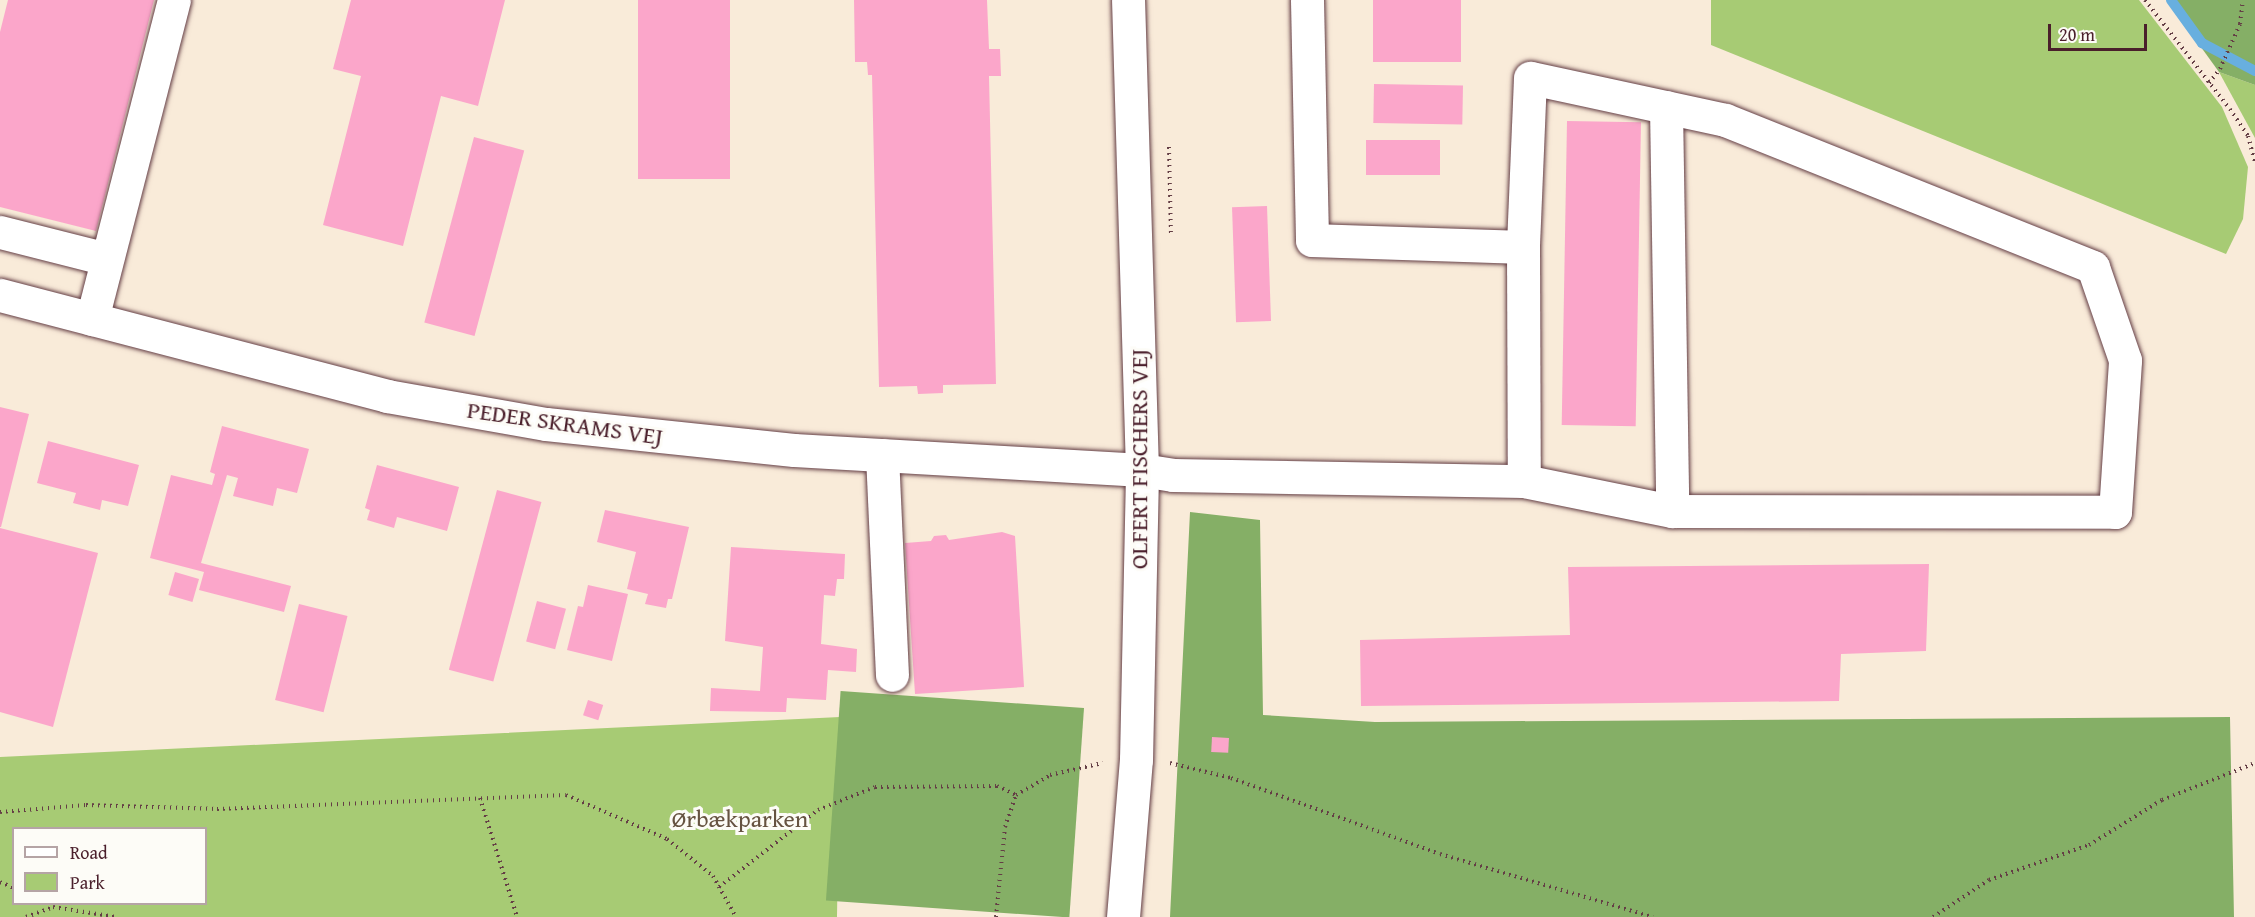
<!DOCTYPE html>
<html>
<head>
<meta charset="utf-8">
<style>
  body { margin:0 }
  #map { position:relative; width:2255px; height:917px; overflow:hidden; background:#f9ebd9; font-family:"Gentium Book Plus",serif }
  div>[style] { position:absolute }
  .green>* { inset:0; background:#a7cb74 }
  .forest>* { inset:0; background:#85af66; transform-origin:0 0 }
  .stream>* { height:10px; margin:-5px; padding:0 5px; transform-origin:5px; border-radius:5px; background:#68afdf }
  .building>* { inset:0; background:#fba6ca; transform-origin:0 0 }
  .path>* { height:4px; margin-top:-2px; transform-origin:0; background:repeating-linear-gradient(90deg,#643e45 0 1.5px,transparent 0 6px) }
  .roads { filter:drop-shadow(0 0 2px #643e45) drop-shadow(0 0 2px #643e45) }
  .minor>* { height:33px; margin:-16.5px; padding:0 16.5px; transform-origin:16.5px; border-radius:16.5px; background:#fff }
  span { translate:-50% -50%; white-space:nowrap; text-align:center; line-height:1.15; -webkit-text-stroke:6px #fdfcf7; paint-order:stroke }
  .street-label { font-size:24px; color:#4a1f2b }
  .park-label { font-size:24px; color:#665341 }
  .legend { position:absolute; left:12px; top:827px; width:195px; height:78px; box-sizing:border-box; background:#fdfcf7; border:2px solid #b5a4a5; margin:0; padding:8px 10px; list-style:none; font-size:18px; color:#4a1f2b }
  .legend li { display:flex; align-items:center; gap:12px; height:30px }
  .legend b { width:30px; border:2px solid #b5a4a5 }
  .scale { position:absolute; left:2048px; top:24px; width:99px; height:27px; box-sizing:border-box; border:3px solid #4a1f2b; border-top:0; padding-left:8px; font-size:18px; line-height:21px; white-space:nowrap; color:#4a1f2b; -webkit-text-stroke:4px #fdfcf7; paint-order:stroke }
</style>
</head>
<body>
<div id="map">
  <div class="green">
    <div style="clip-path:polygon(1711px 0,2139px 0,2222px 107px,2248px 167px,2243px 219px,2226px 254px,1711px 45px)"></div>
    <div style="clip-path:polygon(2219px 72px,2255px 85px,2255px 138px)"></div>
    <div style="clip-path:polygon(evenodd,840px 717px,837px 917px,0 917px,0 757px,840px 717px,14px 828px,206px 828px,206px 904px,14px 904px,14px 828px)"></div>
  </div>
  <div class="forest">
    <div style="clip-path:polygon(2167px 0,2255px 0,2255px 85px,2219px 72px)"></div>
    <div style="clip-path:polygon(1190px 512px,1260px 520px,1263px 715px,1375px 722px,2230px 717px,2234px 917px,1170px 917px)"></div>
    <div style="left:1084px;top:708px;width:210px;height:244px;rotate:94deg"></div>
  </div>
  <div class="stream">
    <div style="left:2171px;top:0;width:53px;rotate:54.2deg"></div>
    <div style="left:2202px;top:43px;width:60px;rotate:27.8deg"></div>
  </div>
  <div class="building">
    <div style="clip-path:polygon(8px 0,154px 0,96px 231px,0 207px,0 32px)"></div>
    <div style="clip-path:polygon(351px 0,505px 0,478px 106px,441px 96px,403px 246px,323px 225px,361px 76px,333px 69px)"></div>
    <div style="left:638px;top:0;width:92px;height:179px"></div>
    <div style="clip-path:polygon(854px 0,987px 0,989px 49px,1000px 49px,1001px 76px,989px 76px,996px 384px,943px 385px,943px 393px,918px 394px,917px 386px,879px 387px,872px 75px,868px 75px,867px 62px,855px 62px)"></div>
    <div style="left:1373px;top:0;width:88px;height:62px"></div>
    <div style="left:1374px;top:84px;width:89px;height:39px;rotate:1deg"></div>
    <div style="left:1567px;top:121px;width:74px;height:304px;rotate:1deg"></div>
    <div style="left:474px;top:137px;width:52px;height:192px;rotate:15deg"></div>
    <div style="left:1366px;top:140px;width:74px;height:35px"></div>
    <div style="left:1267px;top:206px;width:115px;height:35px;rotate:88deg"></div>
    <div style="clip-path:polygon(0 407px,29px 414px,1px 527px,0 527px)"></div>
    <div style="clip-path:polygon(222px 426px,309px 449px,297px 493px,277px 488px,273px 506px,233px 496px,238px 478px,227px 475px,201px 563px,291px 586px,284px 612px,199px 590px,204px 572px,150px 558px,171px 475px,212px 485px,215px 474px,210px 472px)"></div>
    <div style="clip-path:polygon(48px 441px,139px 465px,128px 506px,102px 500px,100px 510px,73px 503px,76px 493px,37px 483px)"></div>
    <div style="clip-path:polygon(377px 465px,459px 487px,447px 531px,397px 517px,394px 528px,367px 520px,370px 510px,365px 508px)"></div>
    <div style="left:497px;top:490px;width:46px;height:186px;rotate:15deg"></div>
    <div style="clip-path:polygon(605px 510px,689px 527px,672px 599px,668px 599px,666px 608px,645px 604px,648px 594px,627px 589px,636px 552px,597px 542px)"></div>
    <div style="clip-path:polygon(0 528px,98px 553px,53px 727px,0 712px)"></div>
    <div style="clip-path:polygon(1002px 532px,1015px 536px,1024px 687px,915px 694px,905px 543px,931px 541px,934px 536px,946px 535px,949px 540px)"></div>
    <div style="clip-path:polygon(731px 547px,845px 554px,844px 579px,837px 579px,835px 596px,824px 595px,821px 644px,857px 649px,856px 672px,828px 670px,826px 700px,787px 698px,786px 712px,710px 711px,711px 688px,760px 691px,763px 647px,725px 641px)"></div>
    <div style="clip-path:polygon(1929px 564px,1926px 651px,1841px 654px,1839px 701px,1361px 706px,1360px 640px,1570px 635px,1568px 567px)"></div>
    <div style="left:175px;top:572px;width:25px;height:24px;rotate:16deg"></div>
    <div style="clip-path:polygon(588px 585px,628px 594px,612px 661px,567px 650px,578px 606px,583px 607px)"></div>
    <div style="left:537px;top:601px;width:30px;height:42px;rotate:15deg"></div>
    <div style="left:299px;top:604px;width:50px;height:99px;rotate:14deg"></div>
    <div style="left:588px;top:700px;width:16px;height:16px;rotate:18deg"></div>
    <div style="left:1212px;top:737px;width:17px;height:15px;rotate:3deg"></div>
  </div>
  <div class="path">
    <div style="left:2145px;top:0;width:138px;rotate:52.1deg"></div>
    <div style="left:2230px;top:109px;width:32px;rotate:56deg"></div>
    <div style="left:2248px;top:136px;width:28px;rotate:75deg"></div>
    <div style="left:2209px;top:83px;width:18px;rotate:-52deg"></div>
    <div style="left:2220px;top:69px;width:49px;rotate:-66deg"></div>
    <div style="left:2240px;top:24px;width:24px;rotate:-83deg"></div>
    <div style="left:1169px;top:147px;width:89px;rotate:88.7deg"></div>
    <div style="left:1170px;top:763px;width:63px;rotate:13.8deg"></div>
    <div style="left:1231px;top:778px;width:222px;rotate:20deg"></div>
    <div style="left:1440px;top:854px;width:222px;rotate:16.5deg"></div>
    <div style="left:480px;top:798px;width:125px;rotate:72.7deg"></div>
    <div style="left:0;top:812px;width:86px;rotate:-4.7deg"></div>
    <div style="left:86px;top:805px;width:131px;rotate:1.7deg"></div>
    <div style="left:217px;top:809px;width:349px;rotate:-2.3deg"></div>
    <div style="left:566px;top:795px;width:110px;rotate:23.5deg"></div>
    <div style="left:667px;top:839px;width:59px;rotate:38.8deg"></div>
    <div style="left:713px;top:876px;width:47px;rotate:60.7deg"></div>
    <div style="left:0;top:882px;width:15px;rotate:23deg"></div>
    <div style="left:719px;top:887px;width:125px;rotate:-37.9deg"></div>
    <div style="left:818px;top:810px;width:61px;rotate:-22deg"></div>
    <div style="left:875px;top:787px;width:122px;rotate:-0.5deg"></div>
    <div style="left:997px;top:786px;width:21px;rotate:25deg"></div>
    <div style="left:26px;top:917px;width:29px;rotate:-20deg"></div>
    <div style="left:53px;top:907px;width:64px;rotate:9deg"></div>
    <div style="left:996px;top:917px;width:90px;rotate:-84.3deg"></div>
    <div style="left:1005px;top:827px;width:34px;rotate:-71deg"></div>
    <div style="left:1016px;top:795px;width:39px;rotate:-30deg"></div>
    <div style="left:1050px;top:775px;width:54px;rotate:-12.8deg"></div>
    <div style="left:1933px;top:917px;width:67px;rotate:-33.5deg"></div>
    <div style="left:1989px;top:880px;width:106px;rotate:-19.3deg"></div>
    <div style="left:2089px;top:845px;width:86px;rotate:-31.7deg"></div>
    <div style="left:2162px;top:800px;width:100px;rotate:-21.7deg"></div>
  </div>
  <div class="roads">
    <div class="minor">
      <div style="left:1307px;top:0;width:240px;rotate:88.8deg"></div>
      <div style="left:1312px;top:240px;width:211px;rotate:1.9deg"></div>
      <div style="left:1523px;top:247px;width:234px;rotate:89.8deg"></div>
      <div style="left:1666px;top:107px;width:404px;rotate:89.1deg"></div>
      <div style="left:0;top:232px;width:110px;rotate:14.2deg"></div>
      <div style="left:0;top:295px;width:400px;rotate:14.6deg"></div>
      <div style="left:387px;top:396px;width:161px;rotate:10deg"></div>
      <div style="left:546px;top:424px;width:249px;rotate:6deg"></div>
      <div style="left:794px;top:450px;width:349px;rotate:3.3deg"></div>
      <div style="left:1142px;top:470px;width:31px;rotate:9deg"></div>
      <div style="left:1173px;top:475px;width:351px;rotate:1deg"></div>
      <div style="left:1524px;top:481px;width:151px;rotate:11.5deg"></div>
      <div style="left:1672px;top:511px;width:443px;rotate:0.1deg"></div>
      <div style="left:2115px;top:512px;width:152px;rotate:-86.2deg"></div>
      <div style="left:2125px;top:360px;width:98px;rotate:-109deg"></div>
      <div style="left:2093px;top:267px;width:396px;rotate:-158.2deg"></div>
      <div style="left:1725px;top:120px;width:199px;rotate:-167.8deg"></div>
      <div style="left:1530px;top:78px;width:169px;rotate:92.4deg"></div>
      <div style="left:92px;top:319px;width:329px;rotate:-75.6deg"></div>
      <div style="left:882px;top:455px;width:220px;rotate:87.4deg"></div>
      <div style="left:1123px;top:917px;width:158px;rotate:-85.3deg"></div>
      <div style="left:1136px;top:760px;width:290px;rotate:-88.8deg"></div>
      <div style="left:1142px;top:470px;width:470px;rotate:-91.7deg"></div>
    </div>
  </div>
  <div class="street-label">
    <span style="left:565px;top:423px;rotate:8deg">PEDER SKRAMS VEJ</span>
    <span style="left:1139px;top:459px;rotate:-90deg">OLFERT FISCHERS VEJ</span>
  </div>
  <div class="park-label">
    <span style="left:740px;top:819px">Ørbækparken</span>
  </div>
  <ul class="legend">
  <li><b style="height:8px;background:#fff"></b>Road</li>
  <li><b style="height:16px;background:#a7cb74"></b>Park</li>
  </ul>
  <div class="scale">20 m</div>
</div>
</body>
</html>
